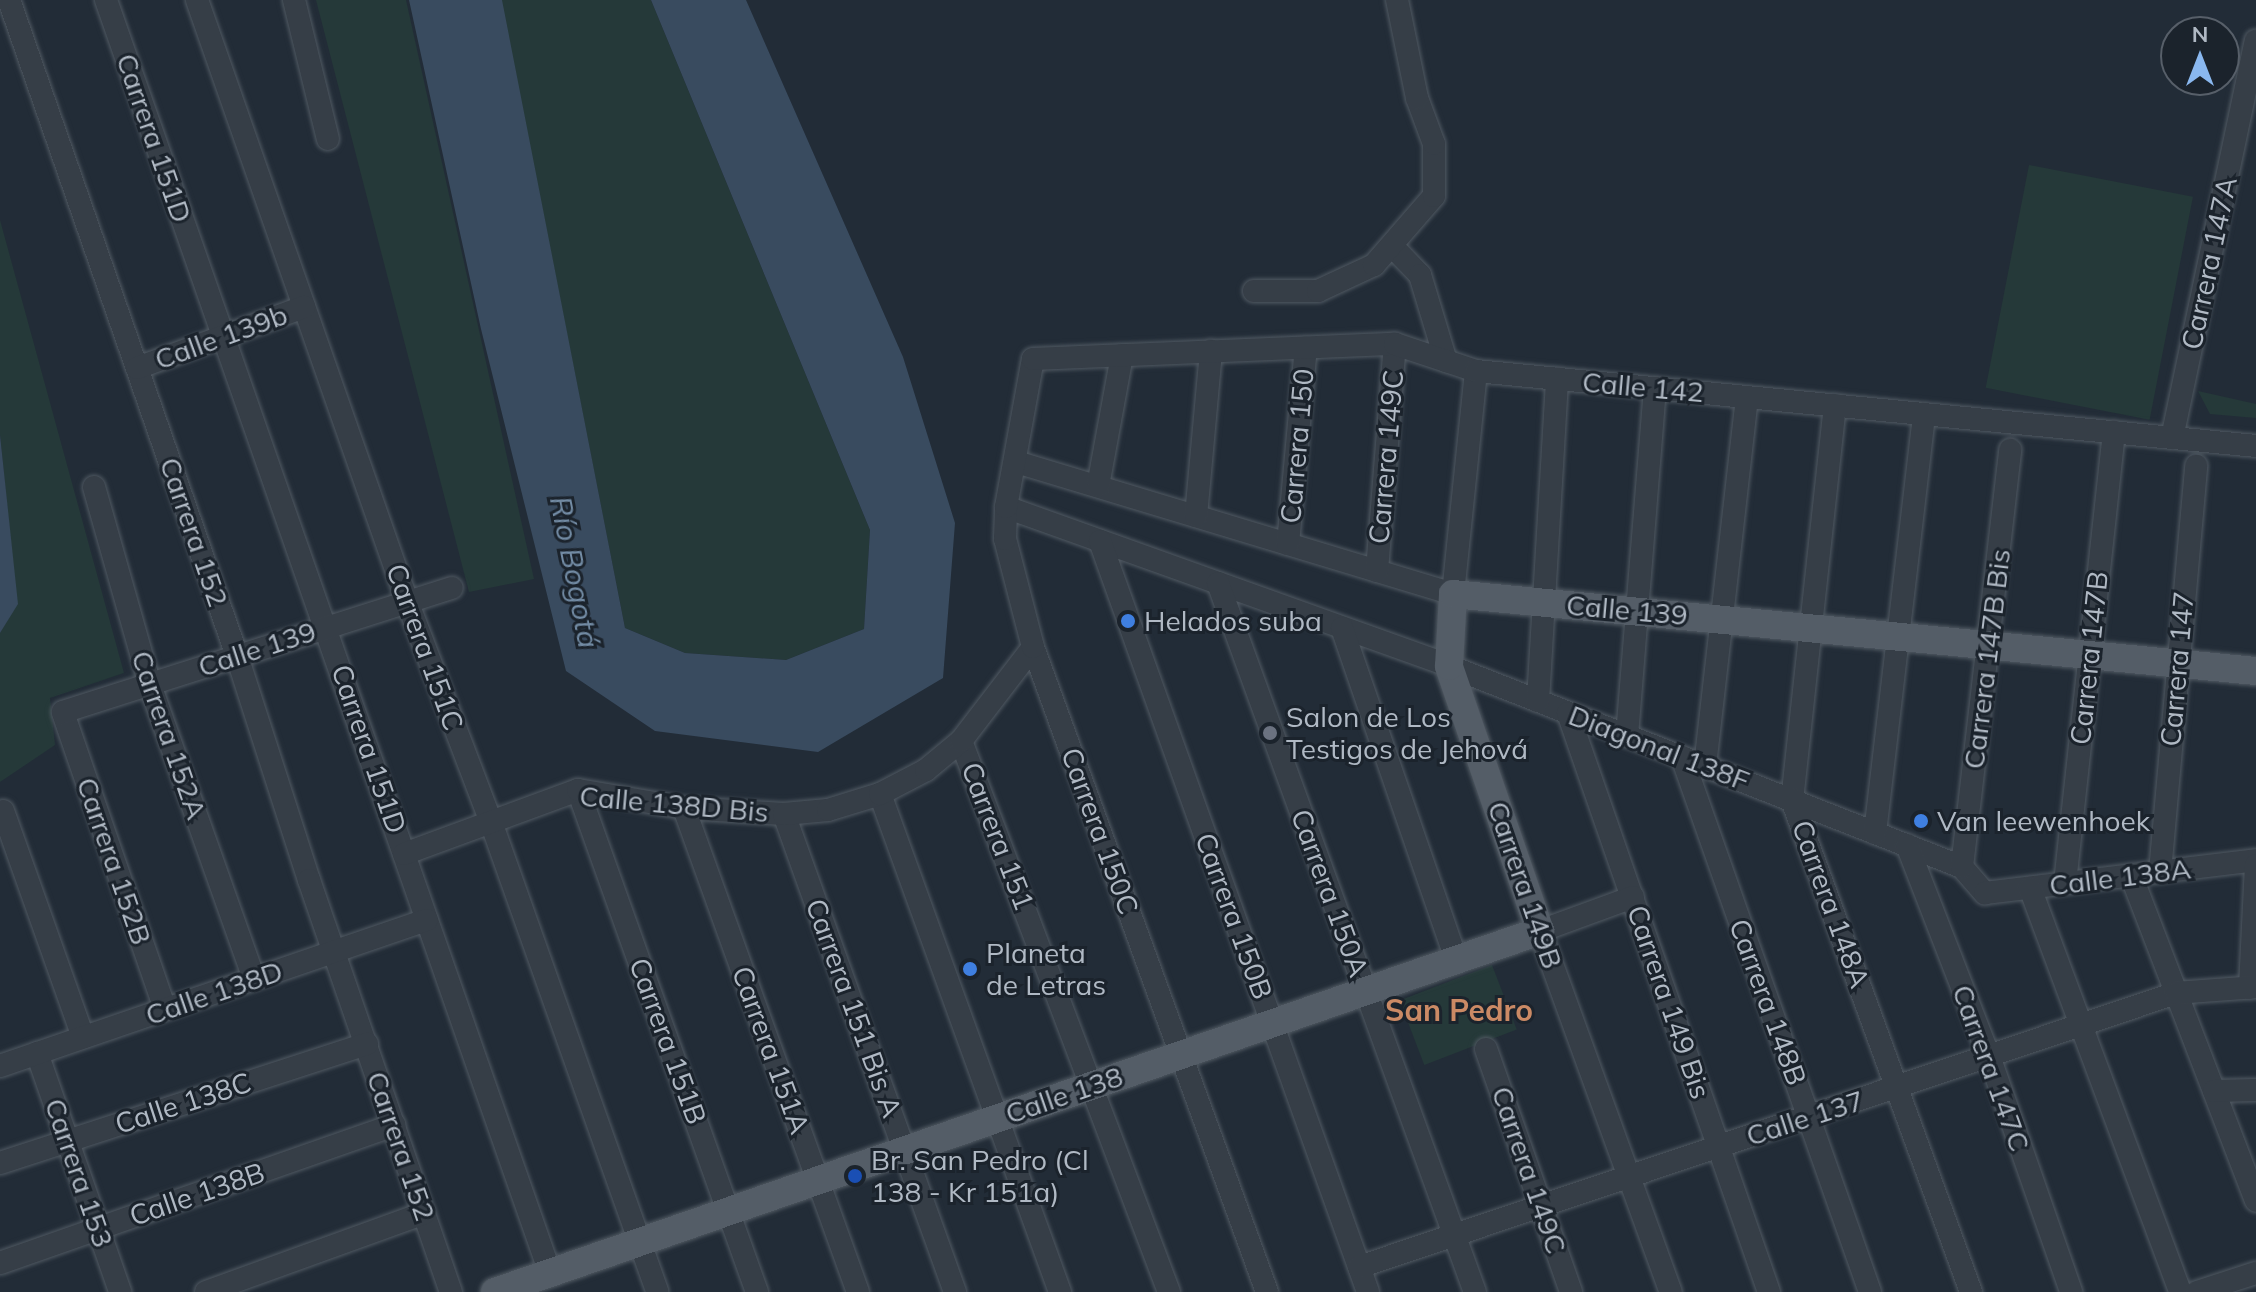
<!DOCTYPE html>
<html>
<head>
<meta charset="utf-8">
<style>
  body { margin:0 }
  #map { position:relative; width:2256px; height:1292px; overflow:hidden; background:#222c37; font-family:Mulish,sans-serif }
  div>[style] { position:absolute }
  .green>* { inset:0; background:#253939; transform-origin:0 0 }
  .water>* { inset:0; background:#394b5f }
  .roads { filter:drop-shadow(0 0 2px #505962) drop-shadow(0 0 2px #505962) }
  .minor>* { height:22px; margin:-11px; padding:0 11px; transform-origin:11px; border-radius:11px; background:#363e47 }
  .major>* { height:28px; margin:-14px; padding:0 14px; transform-origin:14px; border-radius:14px; background:#545d67 }
  .dots>* { width:22px; height:22px; translate:-50% -50%; box-sizing:border-box; border:4px solid #1b232c; border-radius:50% }
  span { translate:-50% -50%; white-space:nowrap; text-align:center; line-height:1.15; -webkit-text-stroke:6px #1b232c; paint-order:stroke }
  .street-label { font-size:28px; color:#b0b9c4 }
  .poi-label { font-size:28px; color:#b0b9c4 }
  .left { translate:0 -50%; text-align:left }
  .water-label { font-size:30px; color:#738ca5; font-style:italic }
  .neighbourhood-label { font-size:30px; color:#cb8a65; font-weight:700 }
  .north { position:absolute; left:2160px; top:16px; width:80px; height:80px; box-sizing:border-box; background:#1b232c; border:2px solid #575f69; border-radius:50%; rotate:0deg; font-size:22px; font-weight:700; line-height:32px; text-align:center; color:#b0b9c4 }
  .north::after { content:''; display:block; margin:auto; width:28px; height:36px; background:#8ab8ef; clip-path:polygon(50% 0,100% 100%,50% 72%,0 100%) }
</style>
</head>
<body>
<div id="map">
  <div class="green">
    <div style="clip-path:polygon(316px 0,406px 0,534px 579px,469px 592px)"></div>
    <div style="clip-path:polygon(501px 0,651px 0,870px 530px,864px 629px,786px 660px,685px 653px,625px 628px)"></div>
    <div style="left:2029px;top:165px;width:167px;height:227px;rotate:11deg"></div>
    <div style="clip-path:polygon(0 220px,124px 673px,50px 698px,55px 745px,0 782px,0 633px,17px 604px,0 435px)"></div>
    <div style="clip-path:polygon(2198px 391px,2256px 404px,2256px 418px,2210px 414px)"></div>
    <div style="left:1492px;top:965px;width:69px;height:99px;rotate:69deg"></div>
  </div>
  <div class="water">
    <div style="clip-path:polygon(409px 0,502px 0,625px 628px,685px 653px,786px 660px,864px 629px,870px 530px,651px 0,746px 0,903px 357px,955px 523px,943px 678px,818px 752px,655px 731px,566px 671px,481px 329px)"></div>
    <div style="clip-path:polygon(0 435px,18px 604px,0 633px)"></div>
  </div>
  <div class="roads">
    <div class="minor">
      <div style="left:9px;top:0;width:694px;rotate:70.83deg"></div>
      <div style="left:237px;top:656px;width:235px;rotate:72.2deg"></div>
      <div style="left:309px;top:880px;width:436px;rotate:71deg"></div>
      <div style="left:106px;top:0;width:1348px;rotate:70.77deg"></div>
      <div style="left:197px;top:0;width:637px;rotate:70.74deg"></div>
      <div style="left:407px;top:601px;width:236px;rotate:69.2deg"></div>
      <div style="left:491px;top:822px;width:498px;rotate:70.5deg"></div>
      <div style="left:294px;top:0;width:143px;rotate:76.3deg"></div>
      <div style="left:1393px;top:247px;width:39px;rotate:46deg"></div>
      <div style="left:1420px;top:275px;width:90px;rotate:73.2deg"></div>
      <div style="left:1254px;top:291px;width:64px"></div>
      <div style="left:1318px;top:291px;width:62px;rotate:-24.9deg"></div>
      <div style="left:1374px;top:265px;width:91px;rotate:-49deg"></div>
      <div style="left:1434px;top:196px;width:52px;rotate:-90deg"></div>
      <div style="left:1434px;top:144px;width:49px;rotate:-110.3deg"></div>
      <div style="left:1417px;top:98px;width:100px;rotate:-101.5deg"></div>
      <div style="left:137px;top:368px;width:178px;rotate:-20.1deg"></div>
      <div style="left:1835px;top:405px;width:397px;rotate:96.2deg"></div>
      <div style="left:1792px;top:800px;width:524px;rotate:70.01deg"></div>
      <div style="left:2172px;top:438px;width:406px;rotate:-78.1deg"></div>
      <div style="left:1016px;top:462px;width:457px;rotate:16.8deg"></div>
      <div style="left:1453px;top:594px;width:224px;rotate:-84.1deg"></div>
      <div style="left:1098px;top:486px;width:133px;rotate:-79.6deg"></div>
      <div style="left:94px;top:487px;width:206px;rotate:74.2deg"></div>
      <div style="left:150px;top:685px;width:312px;rotate:70.5deg"></div>
      <div style="left:1006px;top:507px;width:471px;rotate:19.7deg"></div>
      <div style="left:1449px;top:666px;width:551px;rotate:21.4deg"></div>
      <div style="left:1962px;top:867px;width:35px;rotate:49deg"></div>
      <div style="left:1985px;top:893px;width:273px;rotate:-6.9deg"></div>
      <div style="left:1196px;top:516px;width:166px;rotate:-84.8deg"></div>
      <div style="left:1100px;top:541px;width:797px;rotate:70.36deg"></div>
      <div style="left:1288px;top:544px;width:197px;rotate:-84.8deg"></div>
      <div style="left:1377px;top:571px;width:228px;rotate:-85.5deg"></div>
      <div style="left:1218px;top:583px;width:754px;rotate:70.08deg"></div>
      <div style="left:1342px;top:628px;width:351px;rotate:71deg"></div>
      <div style="left:1538px;top:701px;width:323px;rotate:-86.6deg"></div>
      <div style="left:1568px;top:713px;width:613px;rotate:70.86deg"></div>
      <div style="left:1627px;top:736px;width:349px;rotate:-85.4deg"></div>
      <div style="left:961px;top:741px;width:589px;rotate:69.32deg"></div>
      <div style="left:1682px;top:757px;width:567px;rotate:70.64deg"></div>
      <div style="left:1705px;top:766px;width:371px;rotate:-83.5deg"></div>
      <div style="left:578px;top:790px;width:533px;rotate:70.38deg"></div>
      <div style="left:880px;top:794px;width:530px;rotate:70.13deg"></div>
      <div style="left:684px;top:808px;width:514px;rotate:70.23deg"></div>
      <div style="left:3px;top:811px;width:240px;rotate:70.5deg"></div>
      <div style="left:784px;top:814px;width:508px;rotate:70.32deg"></div>
      <div style="left:1875px;top:833px;width:422px;rotate:-83.3deg"></div>
      <div style="left:1907px;top:845px;width:226px;rotate:68.8deg"></div>
      <div style="left:1989px;top:1056px;width:250px;rotate:70.8deg"></div>
      <div style="left:404px;top:854px;width:185px;rotate:-20.2deg"></div>
      <div style="left:578px;top:790px;width:108px;rotate:9.6deg"></div>
      <div style="left:684px;top:808px;width:100px;rotate:3.4deg"></div>
      <div style="left:784px;top:814px;width:44px;rotate:-5.2deg"></div>
      <div style="left:828px;top:810px;width:54px;rotate:-17.1deg"></div>
      <div style="left:880px;top:794px;width:52px;rotate:-27.6deg"></div>
      <div style="left:926px;top:770px;width:45px;rotate:-39.6deg"></div>
      <div style="left:961px;top:741px;width:118px;rotate:-52.5deg"></div>
      <div style="left:1962px;top:867px;width:420px;rotate:-83.4deg"></div>
      <div style="left:2160px;top:872px;width:408px;rotate:-84.9deg"></div>
      <div style="left:2131px;top:875px;width:349px;rotate:69deg"></div>
      <div style="left:2065px;top:883px;width:454px;rotate:-83.8deg"></div>
      <div style="left:2030px;top:888px;width:431px;rotate:69.6deg"></div>
      <div style="left:1633px;top:897px;width:99px;rotate:159.9deg"></div>
      <div style="left:1540px;top:931px;width:384px;rotate:70.1deg"></div>
      <div style="left:2250px;top:988px;width:123px;rotate:-87.2deg"></div>
      <div style="left:165px;top:1009px;width:314px;rotate:-109deg"></div>
      <div style="left:63px;top:712px;width:408px;rotate:-17.7deg"></div>
      <div style="left:1486px;top:1049px;width:257px;rotate:70.7deg"></div>
      <div style="left:37px;top:1053px;width:253px;rotate:70.8deg"></div>
      <div style="left:0;top:1066px;width:451px;rotate:-18.9deg"></div>
      <div style="left:2214px;top:1091px;width:42px;rotate:-1.4deg"></div>
      <div style="left:0;top:1163px;width:386px;rotate:-18deg"></div>
      <div style="left:0;top:1263px;width:418px;rotate:-19.3deg"></div>
      <div style="left:1359px;top:1267px;width:862px;rotate:-18.54deg"></div>
      <div style="left:2176px;top:993px;width:80px;rotate:-4.3deg"></div>
      <div style="left:206px;top:1292px;width:232px;rotate:-19.9deg"></div>
      <div style="left:1267px;top:1292px;width:686px;rotate:-109.94deg"></div>
      <div style="left:1033px;top:647px;width:112px;rotate:-104.5deg"></div>
      <div style="left:1005px;top:539px;width:32px;rotate:-88deg"></div>
      <div style="left:1006px;top:507px;width:150px;rotate:-79.7deg"></div>
      <div style="left:1033px;top:359px;width:362px;rotate:-2.4deg"></div>
      <div style="left:1395px;top:344px;width:85px;rotate:18.4deg"></div>
      <div style="left:1476px;top:371px;width:784px;rotate:5.49deg"></div>
      <div style="left:2197px;top:1292px;width:62px;rotate:-17.9deg"></div>
    </div>
    <div class="major">
      <div style="left:495px;top:1292px;width:1106px;rotate:-19.06deg"></div>
      <div style="left:1540px;top:931px;width:280px;rotate:-109deg"></div>
      <div style="left:1449px;top:666px;width:72px;rotate:-86.8deg"></div>
      <div style="left:1453px;top:594px;width:807px;rotate:5.48deg"></div>
    </div>
  </div>
  <div class="dots">
    <div style="left:1128px;top:621px;background:#3f7fe0"></div>
    <div style="left:1270px;top:733px;background:#6b7280"></div>
    <div style="left:1921px;top:821px;background:#3f7fe0"></div>
    <div style="left:970px;top:969px;background:#3f7fe0"></div>
    <div style="left:855px;top:1176px;background:#1a4fb4"></div>
  </div>
  <div class="street-label">
    <span style="left:154px;top:138px;rotate:71deg">Carrera 151D</span>
    <span style="left:2209px;top:263px;rotate:-78deg">Carrera 147A</span>
    <span style="left:221px;top:337px;rotate:-20deg">Calle 139b</span>
    <span style="left:1643px;top:387px;rotate:5deg">Calle 142</span>
    <span style="left:1297px;top:446px;rotate:-85deg">Carrera 150</span>
    <span style="left:1386px;top:457px;rotate:-85deg">Carrera 149C</span>
    <span style="left:194px;top:532px;rotate:71deg">Carrera 152</span>
    <span style="left:1627px;top:610px;rotate:5deg">Calle 139</span>
    <span style="left:425px;top:647px;rotate:70deg">Carrera 151C</span>
    <span style="left:257px;top:649px;rotate:-18deg">Calle 139</span>
    <span style="left:2089px;top:658px;rotate:-84deg">Carrera 147B</span>
    <span style="left:1987px;top:659px;rotate:-83deg">Carrera 147B Bis</span>
    <span style="left:2177px;top:669px;rotate:-85deg">Carrera 147</span>
    <span style="left:169px;top:735px;rotate:71deg">Carrera 152A</span>
    <span style="left:1659px;top:748px;rotate:21deg">Diagonal 138F</span>
    <span style="left:369px;top:749px;rotate:71deg">Carrera 151D</span>
    <span style="left:674px;top:804px;rotate:5deg">Calle 138D Bis</span>
    <span style="left:1100px;top:831px;rotate:70deg">Carrera 150C</span>
    <span style="left:998px;top:836px;rotate:69deg">Carrera 151</span>
    <span style="left:114px;top:861px;rotate:71deg">Carrera 152B</span>
    <span style="left:2120px;top:877px;rotate:-7deg">Calle 138A</span>
    <span style="left:1525px;top:885px;rotate:71deg">Carrera 149B</span>
    <span style="left:1330px;top:893px;rotate:70deg">Carrera 150A</span>
    <span style="left:1831px;top:904px;rotate:70deg">Carrera 148A</span>
    <span style="left:1234px;top:916px;rotate:70deg">Carrera 150B</span>
    <span style="left:214px;top:993px;rotate:-19deg">Calle 138D</span>
    <span style="left:1669px;top:1002px;rotate:71deg">Carrera 149 Bis</span>
    <span style="left:1768px;top:1002px;rotate:70deg">Carrera 148B</span>
    <span style="left:854px;top:1008px;rotate:70deg">Carrera 151 Bis A</span>
    <span style="left:668px;top:1041px;rotate:70deg">Carrera 151B</span>
    <span style="left:771px;top:1050px;rotate:70deg">Carrera 151A</span>
    <span style="left:1991px;top:1068px;rotate:70deg">Carrera 147C</span>
    <span style="left:1064px;top:1095px;rotate:-19deg">Calle 138</span>
    <span style="left:183px;top:1103px;rotate:-18deg">Calle 138C</span>
    <span style="left:1805px;top:1118px;rotate:-18deg">Calle 137</span>
    <span style="left:401px;top:1146px;rotate:71deg">Carrera 152</span>
    <span style="left:1529px;top:1170px;rotate:71deg">Carrera 149C</span>
    <span style="left:79px;top:1173px;rotate:71deg">Carrera 153</span>
    <span style="left:197px;top:1194px;rotate:-19deg">Calle 138B</span>
  </div>
  <div class="poi-label">
    <span class="left" style="left:1144px;top:621px">Helados suba</span>
    <span class="left" style="left:1286px;top:733px">Salon de Los<br>Testigos de Jehová</span>
    <span class="left" style="left:1937px;top:821px">Van leewenhoek</span>
    <span class="left" style="left:986px;top:969px">Planeta<br>de Letras</span>
    <span class="left" style="left:871px;top:1176px">Br. San Pedro (Cl<br>138 - Kr 151a)</span>
  </div>
  <div class="water-label">
    <span style="left:575px;top:572px;rotate:79deg">Río Bogotá</span>
  </div>
  <div class="neighbourhood-label">
    <span style="left:1459px;top:1010px">San Pedro</span>
  </div>
  <div class="north">N</div>
</div>
</body>
</html>
